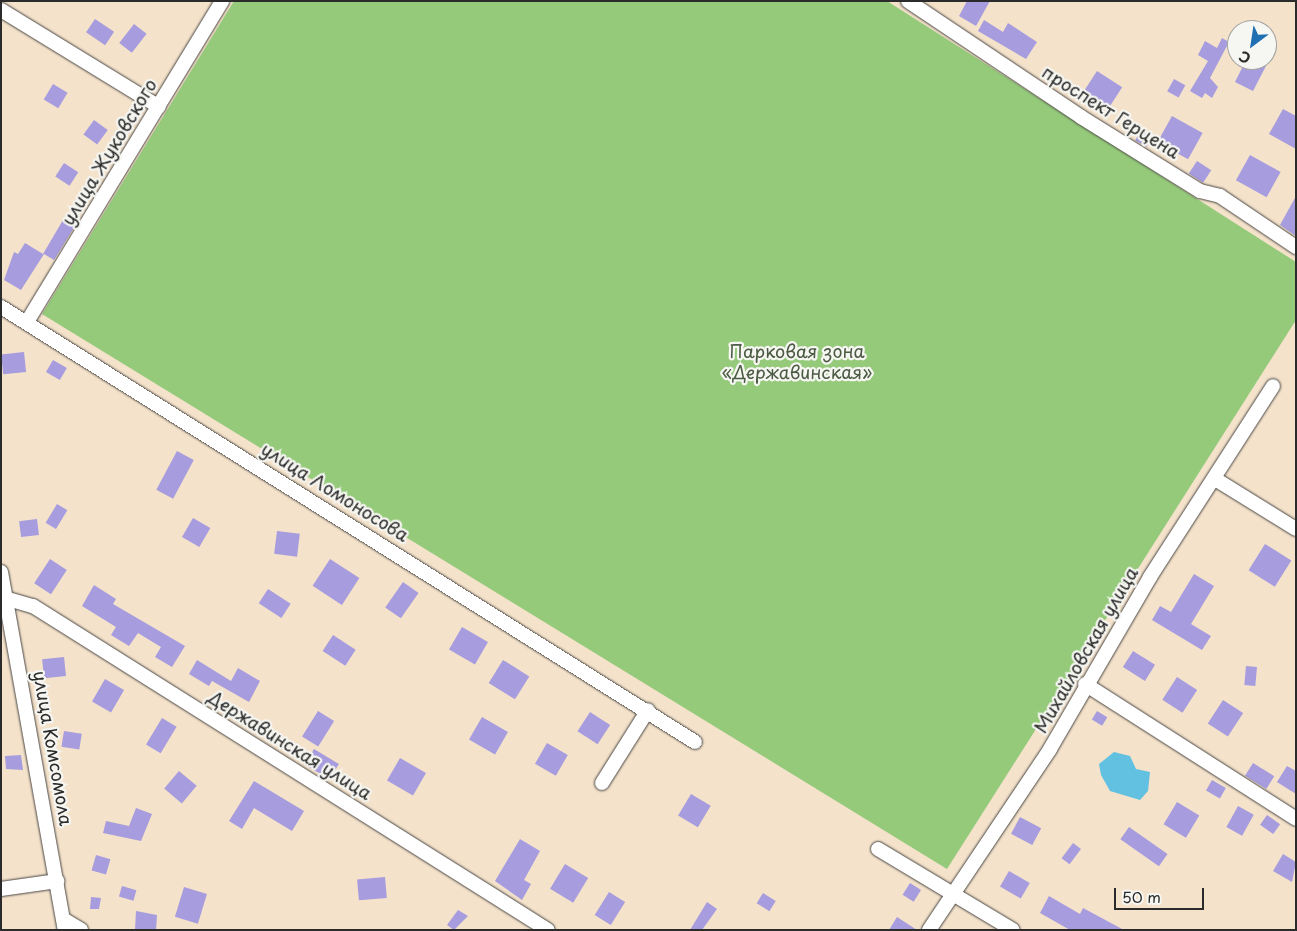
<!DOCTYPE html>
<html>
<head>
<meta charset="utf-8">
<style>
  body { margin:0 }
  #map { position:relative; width:1297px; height:931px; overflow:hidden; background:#f4e2cb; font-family:"Playpen Sans",sans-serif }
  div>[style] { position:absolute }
  .green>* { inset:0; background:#95ca7b }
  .water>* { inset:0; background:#62c0e0 }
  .building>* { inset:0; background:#a69cde; transform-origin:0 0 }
  .roads { filter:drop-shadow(0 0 1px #494643) drop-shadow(0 0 1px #494643) }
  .minor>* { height:14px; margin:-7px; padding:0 7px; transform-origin:7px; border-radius:7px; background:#fff }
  span { translate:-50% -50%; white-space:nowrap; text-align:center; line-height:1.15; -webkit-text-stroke:4.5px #f6f6f2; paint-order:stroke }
  .street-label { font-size:18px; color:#2b2b2b }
  .park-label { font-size:18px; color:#4b5b43 }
  .frame { position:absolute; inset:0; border:2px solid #2b2b2b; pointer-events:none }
  .north { position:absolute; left:1227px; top:20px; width:50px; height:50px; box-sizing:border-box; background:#f6f6f2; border:1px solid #a5a5a2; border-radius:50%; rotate:211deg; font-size:14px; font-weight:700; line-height:20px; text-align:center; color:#2b2b2b }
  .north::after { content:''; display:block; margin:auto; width:18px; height:22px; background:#1f6fb2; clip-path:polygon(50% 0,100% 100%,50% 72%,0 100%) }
  .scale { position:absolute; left:1114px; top:888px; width:90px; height:22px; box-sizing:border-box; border:2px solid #2b2b2b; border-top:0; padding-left:6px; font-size:15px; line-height:18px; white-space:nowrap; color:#2b2b2b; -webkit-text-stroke:4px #f6f6f2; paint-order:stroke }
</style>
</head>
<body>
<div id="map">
  <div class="green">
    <div style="clip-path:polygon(234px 1px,887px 1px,1296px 262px,1296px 320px,947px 869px,42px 314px)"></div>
  </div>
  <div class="water">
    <div style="clip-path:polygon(1114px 752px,1130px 756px,1136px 769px,1150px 772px,1148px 791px,1140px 800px,1110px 791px,1101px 775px,1099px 764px)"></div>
  </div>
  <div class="building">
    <div style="clip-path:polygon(967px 1px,990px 1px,976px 26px,959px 16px)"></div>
    <div style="left:95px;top:19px;width:23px;height:16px;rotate:34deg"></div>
    <div style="clip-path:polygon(984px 20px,1003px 32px,1008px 23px,1037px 42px,1026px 59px,978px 31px)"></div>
    <div style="left:134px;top:24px;width:16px;height:24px;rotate:38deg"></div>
    <div style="clip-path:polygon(1222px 38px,1229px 42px,1210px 78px,1218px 87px,1212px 98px,1205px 93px,1202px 98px,1190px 91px,1208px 61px,1198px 55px,1205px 41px,1217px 48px)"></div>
    <div style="clip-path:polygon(1246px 60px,1267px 64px,1253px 91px,1235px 82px)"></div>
    <div style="left:1097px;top:71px;width:30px;height:25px;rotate:33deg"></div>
    <div style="left:1174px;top:79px;width:13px;height:14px;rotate:29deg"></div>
    <div style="left:53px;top:84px;width:17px;height:18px;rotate:31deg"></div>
    <div style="clip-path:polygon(1283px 109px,1296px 116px,1296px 149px,1269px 134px)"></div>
    <div style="left:1172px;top:116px;width:35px;height:30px;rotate:29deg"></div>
    <div style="left:94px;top:120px;width:17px;height:18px;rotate:36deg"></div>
    <div style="left:1141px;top:130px;width:13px;height:12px;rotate:29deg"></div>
    <div style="left:1250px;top:155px;width:35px;height:29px;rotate:29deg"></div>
    <div style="left:1197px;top:161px;width:17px;height:15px;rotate:33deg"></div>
    <div style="left:64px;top:163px;width:17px;height:16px;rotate:33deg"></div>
    <div style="clip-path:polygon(1296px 196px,1296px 236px,1280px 225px)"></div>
    <div style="clip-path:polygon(63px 220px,75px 226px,54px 260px,44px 254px,21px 290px,4px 280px,14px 252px,18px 254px,25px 243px,43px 254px)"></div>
    <div style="left:24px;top:352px;width:20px;height:23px;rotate:84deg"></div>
    <div style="left:53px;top:360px;width:16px;height:14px;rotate:30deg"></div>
    <div style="left:177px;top:451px;width:19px;height:44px;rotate:28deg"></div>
    <div style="left:57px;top:504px;width:12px;height:22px;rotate:31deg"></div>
    <div style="left:193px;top:518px;width:20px;height:22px;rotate:30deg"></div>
    <div style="left:37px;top:519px;width:16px;height:18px;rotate:83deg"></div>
    <div style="left:277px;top:531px;width:23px;height:23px;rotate:7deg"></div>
    <div style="left:1265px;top:544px;width:31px;height:31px;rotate:32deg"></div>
    <div style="left:50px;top:559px;width:20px;height:29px;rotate:33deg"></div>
    <div style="left:330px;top:559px;width:35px;height:32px;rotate:33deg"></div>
    <div style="clip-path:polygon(1194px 574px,1214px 586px,1191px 624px,1211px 636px,1202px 650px,1152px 620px,1160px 606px,1171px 612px)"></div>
    <div style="left:403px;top:582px;width:19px;height:31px;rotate:35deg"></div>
    <div style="clip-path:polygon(94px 585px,116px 599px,113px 604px,185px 646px,172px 667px,155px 657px,161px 647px,138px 633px,129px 646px,111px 635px,116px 627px,82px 606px)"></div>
    <div style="left:268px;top:589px;width:27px;height:17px;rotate:33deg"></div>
    <div style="left:462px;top:627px;width:30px;height:26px;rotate:30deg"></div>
    <div style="left:333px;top:635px;width:27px;height:19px;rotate:33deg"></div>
    <div style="left:1133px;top:651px;width:26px;height:19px;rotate:32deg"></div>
    <div style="left:64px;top:657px;width:19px;height:22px;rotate:84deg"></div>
    <div style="clip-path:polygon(197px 660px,231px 681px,238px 668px,260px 681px,249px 702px,212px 681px,209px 686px,189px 674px)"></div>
    <div style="left:503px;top:660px;width:31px;height:27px;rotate:32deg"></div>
    <div style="left:1246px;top:666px;width:11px;height:19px;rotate:5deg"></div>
    <div style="left:1177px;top:677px;width:24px;height:27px;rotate:33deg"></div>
    <div style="left:105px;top:679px;width:22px;height:26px;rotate:30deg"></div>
    <div style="left:1223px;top:700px;width:24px;height:28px;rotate:33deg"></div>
    <div style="left:318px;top:711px;width:19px;height:30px;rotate:32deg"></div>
    <div style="left:1097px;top:711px;width:12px;height:10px;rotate:31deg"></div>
    <div style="left:590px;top:712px;width:24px;height:23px;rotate:33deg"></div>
    <div style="left:482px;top:717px;width:30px;height:26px;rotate:30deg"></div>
    <div style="left:162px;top:718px;width:17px;height:31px;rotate:31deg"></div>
    <div style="left:64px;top:731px;width:18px;height:16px;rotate:9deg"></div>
    <div style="left:547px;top:743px;width:24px;height:24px;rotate:30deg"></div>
    <div style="left:314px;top:749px;width:29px;height:18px;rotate:31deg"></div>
    <div style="clip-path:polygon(21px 755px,23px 770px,6px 769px,5px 756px)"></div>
    <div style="left:400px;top:758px;width:30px;height:26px;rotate:30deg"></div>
    <div style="left:1253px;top:763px;width:25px;height:15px;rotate:32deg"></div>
    <div style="clip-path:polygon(1287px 766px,1296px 771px,1296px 794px,1277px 782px)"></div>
    <div style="left:179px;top:771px;width:23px;height:23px;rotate:40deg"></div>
    <div style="left:1212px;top:780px;width:16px;height:12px;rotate:30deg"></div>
    <div style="clip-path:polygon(254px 781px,304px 811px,292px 831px,254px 808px,242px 829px,229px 821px)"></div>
    <div style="left:691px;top:794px;width:23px;height:25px;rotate:31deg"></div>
    <div style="left:1177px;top:802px;width:26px;height:26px;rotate:31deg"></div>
    <div style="left:1238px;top:806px;width:18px;height:24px;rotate:29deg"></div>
    <div style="clip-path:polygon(136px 808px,152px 814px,141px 841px,103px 833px,106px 821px,129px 826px)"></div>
    <div style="left:1267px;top:815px;width:16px;height:12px;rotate:35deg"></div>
    <div style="left:1020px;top:817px;width:24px;height:19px;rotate:28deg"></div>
    <div style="left:1129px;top:827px;width:47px;height:15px;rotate:35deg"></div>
    <div style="clip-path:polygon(520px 839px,540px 851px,524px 880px,531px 884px,522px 900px,495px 881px)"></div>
    <div style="left:1073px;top:843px;width:10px;height:19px;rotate:37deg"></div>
    <div style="clip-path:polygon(1283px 854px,1296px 862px,1292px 882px,1273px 871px)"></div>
    <div style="left:96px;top:855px;width:15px;height:16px;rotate:16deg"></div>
    <div style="left:565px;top:864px;width:27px;height:29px;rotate:31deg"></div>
    <div style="left:1009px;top:871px;width:24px;height:18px;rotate:30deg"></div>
    <div style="left:385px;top:877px;width:21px;height:28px;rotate:85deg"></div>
    <div style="left:910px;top:883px;width:13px;height:14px;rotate:32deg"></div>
    <div style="left:122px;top:886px;width:15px;height:11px;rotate:16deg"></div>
    <div style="left:184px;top:887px;width:24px;height:31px;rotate:17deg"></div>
    <div style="left:609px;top:892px;width:19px;height:27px;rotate:32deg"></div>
    <div style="left:763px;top:893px;width:15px;height:12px;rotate:32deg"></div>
    <div style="clip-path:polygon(1049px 896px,1080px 914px,1083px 908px,1124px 930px,1070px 930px,1040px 913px)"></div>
    <div style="clip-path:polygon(91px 897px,101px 898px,99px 909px,90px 909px)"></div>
    <div style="clip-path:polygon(707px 902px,717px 909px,702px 930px,690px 930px)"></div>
    <div style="clip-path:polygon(458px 910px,468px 916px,454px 930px,447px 925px)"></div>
    <div style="clip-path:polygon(136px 911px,157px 915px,156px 930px,135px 930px)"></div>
    <div style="clip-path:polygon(897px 917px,917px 930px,889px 930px)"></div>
  </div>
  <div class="roads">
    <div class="minor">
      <div style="left:908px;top:1px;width:208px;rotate:33.8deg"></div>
      <div style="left:1081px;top:117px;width:140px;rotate:31.9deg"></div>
      <div style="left:1200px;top:191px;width:21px;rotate:14deg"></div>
      <div style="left:1220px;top:196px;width:92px;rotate:33.9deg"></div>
      <div style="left:1px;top:10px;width:185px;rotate:31.5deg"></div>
      <div style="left:1px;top:307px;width:819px;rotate:32.08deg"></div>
      <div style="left:27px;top:322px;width:376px;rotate:-58.7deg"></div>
      <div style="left:1215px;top:479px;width:95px;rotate:31.7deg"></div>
      <div style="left:1px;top:572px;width:364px;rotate:79.9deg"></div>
      <div style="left:8px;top:599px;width:26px;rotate:16deg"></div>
      <div style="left:33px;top:606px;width:608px;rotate:32.18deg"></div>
      <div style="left:1085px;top:684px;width:250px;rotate:32.6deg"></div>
      <div style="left:602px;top:783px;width:86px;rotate:-57.8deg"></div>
      <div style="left:878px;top:849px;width:157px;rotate:31deg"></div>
      <div style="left:1px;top:889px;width:57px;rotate:-8.1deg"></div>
      <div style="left:63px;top:919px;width:21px;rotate:31deg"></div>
      <div style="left:929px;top:930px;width:218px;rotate:-56.2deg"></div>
      <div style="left:1050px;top:749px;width:199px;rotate:-59.8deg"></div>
      <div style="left:1150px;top:577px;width:227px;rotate:-57.2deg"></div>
    </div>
  </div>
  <div class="street-label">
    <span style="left:1111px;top:112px;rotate:32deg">проспект Герцена</span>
    <span style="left:109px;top:152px;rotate:-59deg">улица Жуковского</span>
    <span style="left:335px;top:492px;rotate:32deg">улица Ломоносова</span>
    <span style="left:1086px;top:650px;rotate:-60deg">Михайловская улица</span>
    <span style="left:290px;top:745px;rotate:32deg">Державинская улица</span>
    <span style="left:53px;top:748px;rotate:80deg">улица Комсомола</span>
  </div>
  <div class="park-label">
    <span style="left:797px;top:362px">Парковая зона<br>«Державинская»</span>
  </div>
  <div class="frame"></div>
  <div class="north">С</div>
  <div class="scale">50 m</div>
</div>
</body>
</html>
